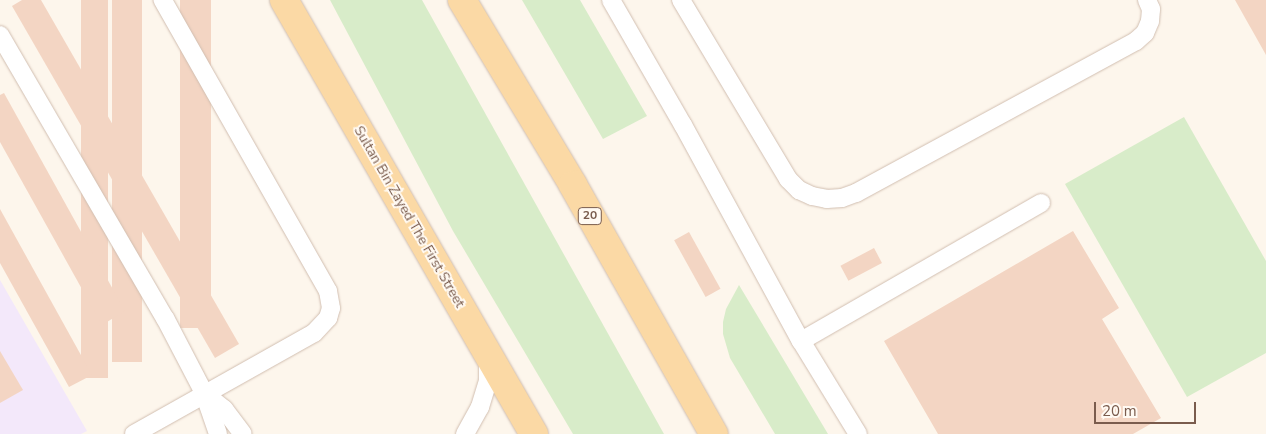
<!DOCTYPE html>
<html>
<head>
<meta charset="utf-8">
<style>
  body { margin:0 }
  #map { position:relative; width:1266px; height:434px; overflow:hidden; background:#fdf6ec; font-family:"Nunito Sans",sans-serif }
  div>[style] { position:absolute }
  .education>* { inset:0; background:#f3e8fa }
  .green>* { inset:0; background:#d8ecc9 }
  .building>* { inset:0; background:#f3d5c3; transform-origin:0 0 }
  .roads { filter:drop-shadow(0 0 1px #d1beb0) drop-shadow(0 0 1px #d1beb0) }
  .service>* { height:18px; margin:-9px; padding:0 9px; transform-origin:9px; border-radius:9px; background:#fff }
  .primary>* { height:28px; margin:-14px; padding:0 14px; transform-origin:14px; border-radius:14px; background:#fbd9a5 }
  span { translate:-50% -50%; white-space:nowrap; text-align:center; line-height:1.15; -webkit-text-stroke:4px #fffaf3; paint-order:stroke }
  .shield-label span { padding:1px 4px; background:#fffaf3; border:1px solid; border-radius:4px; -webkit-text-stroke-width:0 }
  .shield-label { font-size:12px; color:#7a5c4d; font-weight:700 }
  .street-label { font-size:14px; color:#7a5c4d }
  .scale { position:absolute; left:1094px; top:402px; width:102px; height:22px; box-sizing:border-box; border:2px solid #7a5c4d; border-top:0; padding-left:6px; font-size:15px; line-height:18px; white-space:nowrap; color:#7a5c4d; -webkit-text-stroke:4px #fffaf3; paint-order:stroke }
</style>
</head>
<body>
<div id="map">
  <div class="education">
    <div style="clip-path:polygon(0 280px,87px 431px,81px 434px,0 434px)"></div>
  </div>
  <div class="green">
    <div style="clip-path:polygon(330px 0,422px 0,664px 434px,573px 434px,453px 231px)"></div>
    <div style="clip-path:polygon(522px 0,580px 0,647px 116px,603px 139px)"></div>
    <div style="clip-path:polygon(1184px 117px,1266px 261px,1266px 353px,1187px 397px,1065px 184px)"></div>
    <div style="clip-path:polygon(739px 285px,828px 434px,775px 434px,730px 358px,723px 334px,723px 322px,726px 309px)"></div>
  </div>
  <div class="building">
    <div style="clip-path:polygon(22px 0,41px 0,239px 344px,215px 358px,12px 6px)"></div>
    <div style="left:81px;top:0;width:27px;height:378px"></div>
    <div style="left:112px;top:0;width:30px;height:362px"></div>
    <div style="left:180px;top:0;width:31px;height:328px"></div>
    <div style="clip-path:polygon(1235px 0,1266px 0,1266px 55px)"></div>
    <div style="clip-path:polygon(4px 93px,125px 311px,102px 325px,0 142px,0 95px)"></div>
    <div style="clip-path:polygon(0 209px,92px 375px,69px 387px,0 263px)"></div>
    <div style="clip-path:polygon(1073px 231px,1119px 308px,1102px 319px,1161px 418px,1133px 434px,938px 434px,884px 341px)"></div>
    <div style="left:689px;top:232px;width:65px;height:17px;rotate:61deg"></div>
    <div style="left:874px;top:248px;width:17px;height:38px;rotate:62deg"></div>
    <div style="clip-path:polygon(0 351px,23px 390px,0 403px)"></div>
  </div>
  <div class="roads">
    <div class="service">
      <div style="left:611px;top:0;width:144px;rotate:60.1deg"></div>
      <div style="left:683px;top:125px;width:246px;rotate:61.4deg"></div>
      <div style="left:801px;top:341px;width:109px;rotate:58.5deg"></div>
      <div style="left:681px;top:0;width:209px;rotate:59.1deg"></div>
      <div style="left:788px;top:179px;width:16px;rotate:45deg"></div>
      <div style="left:799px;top:190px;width:14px;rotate:25deg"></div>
      <div style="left:812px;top:196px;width:15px;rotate:11deg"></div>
      <div style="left:827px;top:199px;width:15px;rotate:-4deg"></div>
      <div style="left:842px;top:198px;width:15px;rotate:-20deg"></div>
      <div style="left:856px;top:193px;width:319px;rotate:-28.5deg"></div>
      <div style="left:1136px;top:41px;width:12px;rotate:-42deg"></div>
      <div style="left:1145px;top:33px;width:13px;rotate:-67deg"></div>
      <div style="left:1150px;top:21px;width:12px;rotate:-85deg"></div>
      <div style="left:1151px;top:9px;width:10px;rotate:-114deg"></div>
      <div style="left:0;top:35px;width:328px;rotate:59.8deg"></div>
      <div style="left:165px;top:318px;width:85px;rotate:62.5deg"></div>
      <div style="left:204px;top:393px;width:43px;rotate:71.1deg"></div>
      <div style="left:801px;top:341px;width:277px;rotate:-29.9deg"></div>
      <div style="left:204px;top:393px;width:26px;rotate:39deg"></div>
      <div style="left:224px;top:409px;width:31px;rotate:53deg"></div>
      <div style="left:134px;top:434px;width:206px;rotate:-29.3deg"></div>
      <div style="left:314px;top:333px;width:21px;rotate:-47deg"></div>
      <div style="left:328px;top:318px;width:10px;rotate:-73deg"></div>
      <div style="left:331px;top:308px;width:17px;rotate:-100deg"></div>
      <div style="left:328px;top:291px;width:335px;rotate:-119.6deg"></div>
      <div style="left:465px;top:434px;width:31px;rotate:-61deg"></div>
      <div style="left:480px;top:407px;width:27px;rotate:-73deg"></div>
      <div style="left:488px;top:381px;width:24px;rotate:-90deg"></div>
    </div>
    <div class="primary">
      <div style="left:284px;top:0;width:501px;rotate:60.06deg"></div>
      <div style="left:462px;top:0;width:216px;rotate:59deg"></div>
      <div style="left:573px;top:185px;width:286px;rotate:60.5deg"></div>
    </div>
  </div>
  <div class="shield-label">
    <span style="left:590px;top:216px">20</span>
  </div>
  <div class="street-label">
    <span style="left:409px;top:217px;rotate:60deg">Sultan Bin Zayed The First Street</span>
  </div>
  <div class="scale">20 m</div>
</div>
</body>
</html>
